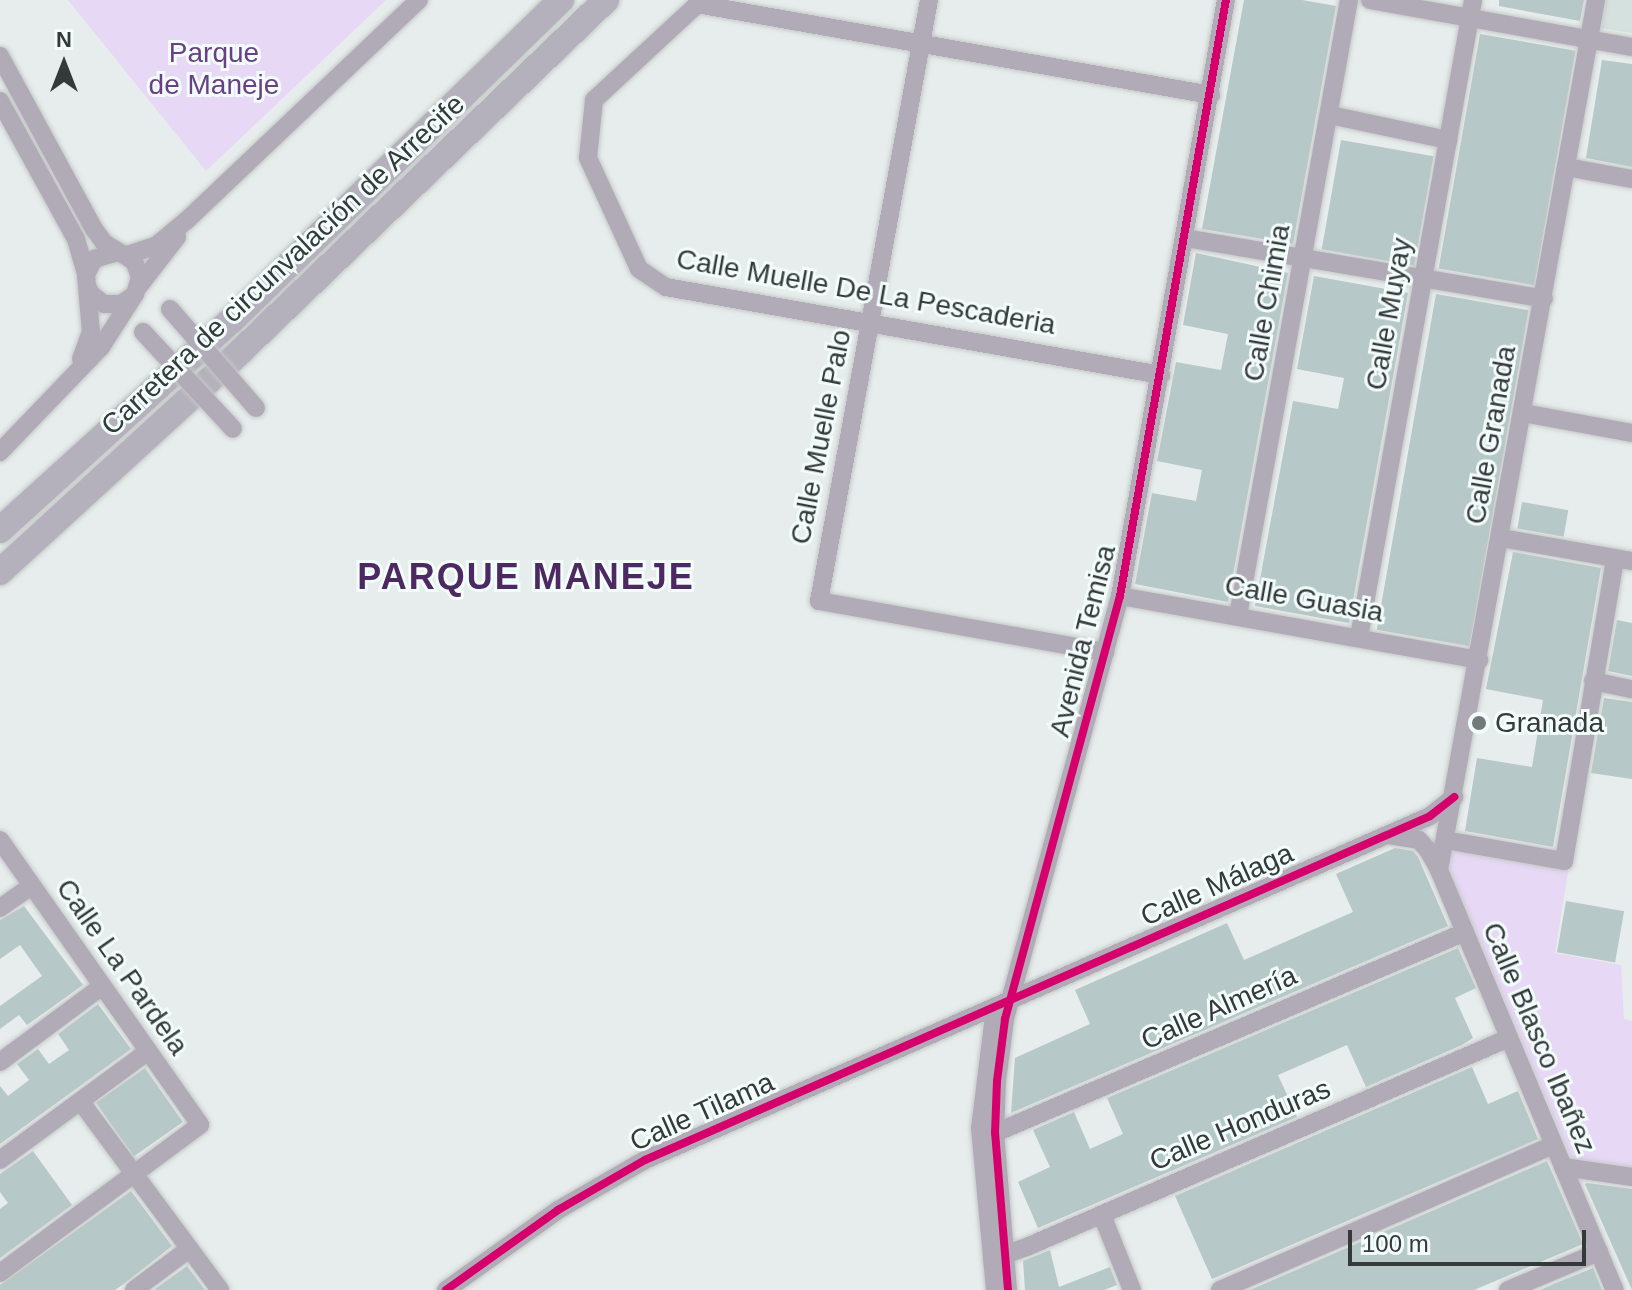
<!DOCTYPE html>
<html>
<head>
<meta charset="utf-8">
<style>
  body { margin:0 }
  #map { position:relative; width:1632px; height:1290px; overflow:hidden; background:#e7edec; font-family:Arial,sans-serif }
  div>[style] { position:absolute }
  .built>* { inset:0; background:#d4e1df }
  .green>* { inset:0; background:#e7d8f6 }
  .building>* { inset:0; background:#b6c8c7; transform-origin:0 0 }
  .roads { filter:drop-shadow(0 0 2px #c4c8c7) drop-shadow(0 0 2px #c4c8c7) }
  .minor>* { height:18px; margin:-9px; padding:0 9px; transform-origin:9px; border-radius:9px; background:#b1abb7 }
  .highway>* { height:26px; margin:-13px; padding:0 13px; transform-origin:13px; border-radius:13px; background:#b5b1bc }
  .bridges { filter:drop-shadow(0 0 2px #c4c8c7) drop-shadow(0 0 2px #c4c8c7) }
  .minor-bridge>* { height:18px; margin:-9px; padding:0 9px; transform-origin:9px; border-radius:9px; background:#b1abb7 }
  .cycleway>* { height:8px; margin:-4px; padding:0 4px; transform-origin:4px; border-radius:4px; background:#d6006c }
  .dots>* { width:22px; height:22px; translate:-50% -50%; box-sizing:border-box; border:4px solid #f2fcfb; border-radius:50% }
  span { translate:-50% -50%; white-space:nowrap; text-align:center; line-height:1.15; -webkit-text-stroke:6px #f2fcfb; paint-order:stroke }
  .park-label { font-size:28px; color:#694083 }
  .street-label { font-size:28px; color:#353939 }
  .poi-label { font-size:28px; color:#353939 }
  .left { translate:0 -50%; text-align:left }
  .district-label { font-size:36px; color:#4c2961; font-weight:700; letter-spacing:2px }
  .north { position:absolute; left:24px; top:24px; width:80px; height:80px; -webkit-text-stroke:6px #f2fcfb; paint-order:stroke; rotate:0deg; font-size:22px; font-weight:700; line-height:32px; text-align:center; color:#353939 }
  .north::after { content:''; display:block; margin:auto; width:28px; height:36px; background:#353939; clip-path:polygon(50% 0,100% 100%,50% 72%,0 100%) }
  .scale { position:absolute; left:1348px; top:1230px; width:238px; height:36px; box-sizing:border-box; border:4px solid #353939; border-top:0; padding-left:10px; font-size:24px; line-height:28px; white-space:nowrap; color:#353939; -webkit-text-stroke:6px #f2fcfb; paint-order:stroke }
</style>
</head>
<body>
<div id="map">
  <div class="built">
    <div style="clip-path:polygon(1606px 0,1632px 0,1632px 33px,1601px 28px)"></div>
  </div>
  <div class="green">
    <div style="clip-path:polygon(68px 0,386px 0,206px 171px)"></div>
    <div style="clip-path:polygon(1450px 846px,1569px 867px,1555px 953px,1621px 965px,1624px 1019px,1632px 1021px,1632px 1170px,1572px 1160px,1447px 864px)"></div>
  </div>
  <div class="building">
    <div style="clip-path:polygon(1244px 0,1302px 0,1336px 6px,1293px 244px,1202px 229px)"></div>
    <div style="clip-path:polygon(1499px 0,1584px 0,1580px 21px,1499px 6px)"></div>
    <div style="left:1480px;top:34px;width:97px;height:238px;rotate:10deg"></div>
    <div style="clip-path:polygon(1602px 60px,1632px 64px,1632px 167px,1586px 158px)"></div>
    <div style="left:1341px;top:140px;width:94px;height:111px;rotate:10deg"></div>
    <div style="clip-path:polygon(1196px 253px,1288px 273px,1228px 602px,1135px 584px,1152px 493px,1196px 501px,1202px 470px,1157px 461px,1176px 362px,1221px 370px,1228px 334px,1183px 325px)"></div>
    <div style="clip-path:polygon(1314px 276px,1408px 293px,1349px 623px,1255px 606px,1293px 401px,1338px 409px,1344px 378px,1297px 369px)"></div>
    <div style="left:1436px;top:294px;width:94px;height:341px;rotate:10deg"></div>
    <div style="left:1522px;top:502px;width:47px;height:27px;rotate:10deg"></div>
    <div style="clip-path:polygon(1513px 552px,1601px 568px,1553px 847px,1465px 831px,1477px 758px,1532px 767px,1543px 700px,1486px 689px)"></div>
    <div style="clip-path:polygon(1617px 620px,1632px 623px,1632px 676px,1608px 671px)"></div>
    <div style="clip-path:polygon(1604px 698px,1632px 702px,1632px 779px,1591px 773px)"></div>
    <div style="clip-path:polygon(1395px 848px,1413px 851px,1418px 857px,1448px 926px,1011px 1113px,1015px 1058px,1090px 1024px,1075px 990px,1227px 923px,1244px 960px,1353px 912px,1336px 874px)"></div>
    <div style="left:1566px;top:901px;width:59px;height:52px;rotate:10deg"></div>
    <div style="clip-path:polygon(24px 906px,83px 985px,27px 1025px,19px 1015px,0 1029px,0 1006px,42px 976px,20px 945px,0 959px,0 920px)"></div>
    <div style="clip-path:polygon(1458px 948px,1476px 988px,1455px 998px,1473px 1038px,1462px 1045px,1366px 1087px,1347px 1045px,1278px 1075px,1297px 1117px,1038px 1228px,1018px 1182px,1050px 1167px,1033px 1130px,1074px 1112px,1090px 1149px,1123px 1134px,1107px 1098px)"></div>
    <div style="clip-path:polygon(98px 1004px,131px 1049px,0 1144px,0 1086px,8px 1096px,29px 1080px,17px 1064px,38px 1049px,49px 1064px,69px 1050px,58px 1034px)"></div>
    <div style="clip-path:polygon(1472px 1067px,1488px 1104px,1518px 1091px,1538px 1139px,1212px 1279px,1175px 1196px)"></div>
    <div style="left:145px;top:1068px;width:66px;height:60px;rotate:55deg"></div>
    <div style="clip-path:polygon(33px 1151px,72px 1205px,0 1258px,0 1209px,8px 1203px,0 1192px,0 1174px)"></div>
    <div style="clip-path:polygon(1547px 1161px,1583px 1244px,1474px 1290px,1250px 1290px)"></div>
    <div style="clip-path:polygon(1587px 1183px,1632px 1189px,1632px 1290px,1585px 1184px)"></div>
    <div style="clip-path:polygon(131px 1191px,172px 1246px,125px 1283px,115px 1290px,0 1290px,0 1285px)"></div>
    <div style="clip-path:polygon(1050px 1250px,1059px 1287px,1110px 1267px,1117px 1285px,1104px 1290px,1025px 1290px,1023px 1261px)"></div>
    <div style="clip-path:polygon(187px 1266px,205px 1290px,156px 1290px,155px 1289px)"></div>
    <div style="clip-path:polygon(1593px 1268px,1602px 1290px,1540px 1290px,1556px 1283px)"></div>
  </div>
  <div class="roads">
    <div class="minor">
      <div style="left:702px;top:0;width:147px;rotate:137.2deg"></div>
      <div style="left:594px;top:100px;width:58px;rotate:95.9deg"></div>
      <div style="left:588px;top:158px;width:122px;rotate:65.3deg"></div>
      <div style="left:639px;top:269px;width:32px;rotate:34deg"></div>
      <div style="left:666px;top:287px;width:503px;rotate:10.08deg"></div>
      <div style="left:929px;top:0;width:611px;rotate:100.37deg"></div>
      <div style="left:819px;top:601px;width:291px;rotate:10.1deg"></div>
      <div style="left:1370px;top:0;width:266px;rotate:10.2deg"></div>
      <div style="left:697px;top:4px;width:522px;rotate:10.04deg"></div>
      <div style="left:0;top:56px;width:197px;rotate:61.5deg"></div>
      <div style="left:94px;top:229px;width:17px;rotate:54deg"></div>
      <div style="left:104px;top:243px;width:35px;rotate:31deg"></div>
      <div style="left:134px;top:261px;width:17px;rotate:69deg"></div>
      <div style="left:140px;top:277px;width:18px;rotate:106deg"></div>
      <div style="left:135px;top:294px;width:63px;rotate:122.7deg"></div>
      <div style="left:101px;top:347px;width:146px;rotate:133.9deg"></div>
      <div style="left:0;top:101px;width:158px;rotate:61.2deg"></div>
      <div style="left:76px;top:239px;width:37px;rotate:74deg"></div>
      <div style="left:1330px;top:115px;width:121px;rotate:12deg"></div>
      <div style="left:1566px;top:167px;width:67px;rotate:10.3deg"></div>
      <div style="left:1185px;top:238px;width:364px;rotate:9.6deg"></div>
      <div style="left:118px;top:252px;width:25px;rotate:164deg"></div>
      <div style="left:94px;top:259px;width:18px;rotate:117deg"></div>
      <div style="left:86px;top:275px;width:11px;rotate:85deg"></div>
      <div style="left:87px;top:286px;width:9px;rotate:63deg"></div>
      <div style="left:91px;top:294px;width:16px;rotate:38deg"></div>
      <div style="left:104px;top:304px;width:17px"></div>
      <div style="left:121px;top:304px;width:14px;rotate:-34deg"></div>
      <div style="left:127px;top:255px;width:32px;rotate:-18deg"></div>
      <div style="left:157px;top:245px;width:38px;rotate:-40deg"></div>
      <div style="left:186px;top:221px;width:321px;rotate:-43.5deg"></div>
      <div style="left:139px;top:286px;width:62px;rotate:-52.2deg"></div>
      <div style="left:81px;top:359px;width:29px;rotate:-70deg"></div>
      <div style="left:91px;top:332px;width:45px;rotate:-95.1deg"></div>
      <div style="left:1523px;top:413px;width:111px;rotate:10.4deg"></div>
      <div style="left:1501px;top:538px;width:133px;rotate:10deg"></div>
      <div style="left:1120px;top:596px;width:365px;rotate:10.1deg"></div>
      <div style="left:1238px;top:616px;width:626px;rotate:-79.79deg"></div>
      <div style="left:1359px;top:637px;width:647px;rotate:-79.85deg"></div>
      <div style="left:1593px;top:681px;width:40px;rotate:12deg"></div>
      <div style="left:1388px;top:835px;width:31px;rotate:9deg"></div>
      <div style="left:1419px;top:840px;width:13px;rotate:48deg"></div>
      <div style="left:1428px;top:850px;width:23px;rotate:61deg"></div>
      <div style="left:1439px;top:870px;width:455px;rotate:67.3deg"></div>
      <div style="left:0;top:840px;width:348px;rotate:54.9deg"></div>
      <div style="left:200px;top:1125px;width:249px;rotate:143.5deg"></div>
      <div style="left:1445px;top:840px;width:121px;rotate:10deg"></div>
      <div style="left:1564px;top:861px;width:307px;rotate:-80.4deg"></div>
      <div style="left:1439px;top:870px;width:884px;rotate:-79.77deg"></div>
      <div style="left:0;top:908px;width:38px;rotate:-35deg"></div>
      <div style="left:995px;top:1008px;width:121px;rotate:97.1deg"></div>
      <div style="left:980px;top:1128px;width:163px;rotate:84.7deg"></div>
      <div style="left:0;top:1062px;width:126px;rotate:-36.6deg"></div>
      <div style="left:81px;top:1102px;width:234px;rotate:53.5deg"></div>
      <div style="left:995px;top:1133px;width:511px;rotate:-23.15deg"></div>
      <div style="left:0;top:1160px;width:182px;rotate:-36.3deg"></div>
      <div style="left:1563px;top:1167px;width:70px;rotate:8.2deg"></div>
      <div style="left:1102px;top:1215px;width:81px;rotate:68.2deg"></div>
      <div style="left:992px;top:1259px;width:39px;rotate:-19deg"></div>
      <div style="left:1029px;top:1246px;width:523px;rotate:-23.43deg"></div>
      <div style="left:134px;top:1290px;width:69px;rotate:-36.7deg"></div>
      <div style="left:446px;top:1290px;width:138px;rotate:-35.5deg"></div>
      <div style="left:558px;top:1210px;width:100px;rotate:-29.9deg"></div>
      <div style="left:645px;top:1160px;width:857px;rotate:-23.66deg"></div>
      <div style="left:1430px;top:816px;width:31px;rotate:-38deg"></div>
      <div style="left:1008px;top:1290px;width:158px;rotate:-94.7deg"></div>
      <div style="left:995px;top:1133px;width:52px;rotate:-87.8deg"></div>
      <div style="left:997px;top:1081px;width:63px;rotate:-82.6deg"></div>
      <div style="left:1005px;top:1019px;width:438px;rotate:-74.8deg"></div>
      <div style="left:1120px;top:596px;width:605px;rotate:-79.92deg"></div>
      <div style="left:1220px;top:1290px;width:364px;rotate:-23.5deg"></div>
      <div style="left:1508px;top:1290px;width:99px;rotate:-22.7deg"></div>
    </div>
    <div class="highway">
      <div style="left:0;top:530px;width:313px;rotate:-42.2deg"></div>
      <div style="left:232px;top:320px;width:459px;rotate:-44.2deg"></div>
      <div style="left:0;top:572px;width:328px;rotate:-42.5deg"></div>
      <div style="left:242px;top:350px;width:505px;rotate:-43.88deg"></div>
    </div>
  </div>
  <div class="bridges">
    <div class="minor-bridge">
      <div style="left:170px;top:309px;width:131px;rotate:49deg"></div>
      <div style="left:143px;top:332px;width:132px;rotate:47.1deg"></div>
    </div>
  </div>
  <div class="cycleway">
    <div style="left:446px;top:1290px;width:138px;rotate:-35.5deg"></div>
    <div style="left:558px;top:1210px;width:100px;rotate:-29.9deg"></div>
    <div style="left:645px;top:1160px;width:857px;rotate:-23.66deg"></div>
    <div style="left:1430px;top:816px;width:31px;rotate:-38deg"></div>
    <div style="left:1008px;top:1290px;width:158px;rotate:-94.7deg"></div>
    <div style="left:995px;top:1133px;width:52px;rotate:-87.8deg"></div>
    <div style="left:997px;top:1081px;width:63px;rotate:-82.6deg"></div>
    <div style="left:1005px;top:1019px;width:438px;rotate:-74.8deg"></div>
    <div style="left:1120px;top:596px;width:605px;rotate:-79.92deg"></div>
  </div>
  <div class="dots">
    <div style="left:1479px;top:723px;background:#737878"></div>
  </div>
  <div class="park-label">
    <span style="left:214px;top:69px">Parque<br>de Maneje</span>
  </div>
  <div class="street-label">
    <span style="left:283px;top:265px;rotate:-43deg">Carretera de circunvalación de Arrecife</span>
    <span style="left:866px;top:292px;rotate:10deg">Calle Muelle De La Pescaderia</span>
    <span style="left:1267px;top:303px;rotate:-80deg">Calle Chimia</span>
    <span style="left:1389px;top:314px;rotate:-80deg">Calle Muyay</span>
    <span style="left:1491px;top:435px;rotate:-80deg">Calle Granada</span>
    <span style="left:821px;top:437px;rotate:-79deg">Calle Muelle Palo</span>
    <span style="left:1304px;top:599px;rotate:10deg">Calle Guasia</span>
    <span style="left:1083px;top:641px;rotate:-76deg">Avenida Temisa</span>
    <span style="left:1217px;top:885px;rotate:-24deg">Calle Málaga</span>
    <span style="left:122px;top:967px;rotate:55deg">Calle La Pardela</span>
    <span style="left:1219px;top:1008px;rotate:-24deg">Calle Almería</span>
    <span style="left:1539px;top:1038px;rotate:67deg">Calle Blasco Ibañez</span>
    <span style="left:702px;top:1112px;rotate:-24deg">Calle Tilama</span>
    <span style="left:1240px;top:1125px;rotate:-23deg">Calle Honduras</span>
  </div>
  <div class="poi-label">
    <span class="left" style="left:1495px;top:723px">Granada</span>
  </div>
  <div class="district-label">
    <span style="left:526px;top:577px">PARQUE MANEJE</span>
  </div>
  <div class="north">N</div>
  <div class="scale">100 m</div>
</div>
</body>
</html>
